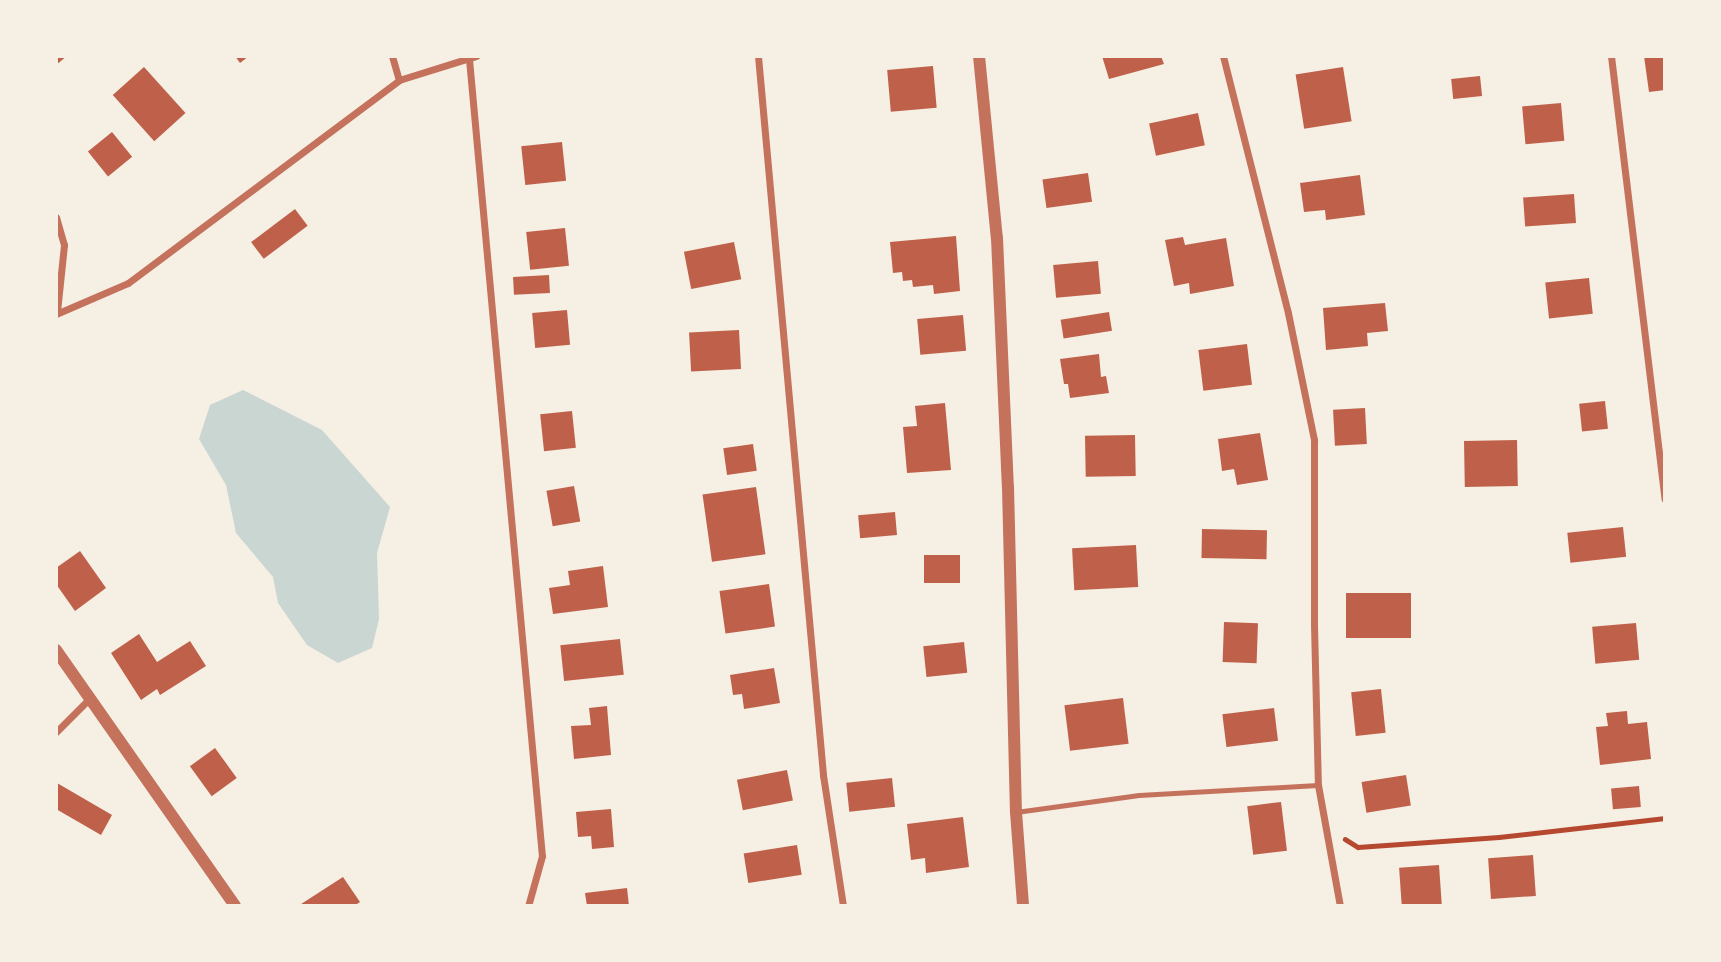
<!DOCTYPE html>
<html>
<head>
<meta charset="utf-8">
<style>
  body { margin:0 }
  #map { position:relative; width:1721px; height:962px; overflow:hidden; background:#f6efe4; font-family:Merriweather,serif }
  div>[style] { position:absolute }
  .water>* { inset:0; background:#c9d6d2 }
  .building>* { inset:0; background:#bf614a; transform-origin:0 0 }
  .path>* { height:4.5px; margin:-2.25px; padding:0 2.25px; transform-origin:2.25px; border-radius:2.25px; background:#b5482f }
  .service>* { height:5px; margin:-2.5px; padding:0 2.5px; transform-origin:2.5px; border-radius:2.5px; background:#c5725c }
  .minor>* { height:7px; margin:-3.5px; padding:0 3.5px; transform-origin:3.5px; border-radius:3.5px; background:#c5725c }
  .tertiary>* { height:12px; margin:-6px; padding:0 6px; transform-origin:6px; border-radius:6px; background:#c5725c }
  span { translate:-50% -50%; white-space:nowrap; text-align:center; line-height:1.15; -webkit-text-stroke:6px #f6efe4; paint-order:stroke }
  .frame { position:absolute; inset:0; border:58px solid #f6efe4; pointer-events:none }
</style>
</head>
<body>
<div id="map">
  <div class="water">
    <div style="clip-path:polygon(243px 390px,322px 430px,390px 507px,377px 553px,379px 619px,372px 648px,338px 663px,307px 645px,278px 603px,273px 577px,236px 533px,226px 485px,199px 439px,210px 405px)"></div>
  </div>
  <div class="building">
    <div style="clip-path:polygon(56px 56px,67px 56px,56px 65px)"></div>
    <div style="clip-path:polygon(235px 56px,249px 56px,240px 63px)"></div>
    <div style="clip-path:polygon(1102px 56px,1161px 56px,1164px 64px,1109px 79px)"></div>
    <div style="clip-path:polygon(1644px 56px,1665px 56px,1665px 90px,1649px 92px)"></div>
    <div style="left:933px;top:66px;width:42px;height:46px;rotate:85deg"></div>
    <div style="left:144px;top:67px;width:62px;height:42px;rotate:48deg"></div>
    <div style="left:1343px;top:67px;width:55px;height:48px;rotate:81deg"></div>
    <div style="left:1480px;top:76px;width:20px;height:29px;rotate:84deg"></div>
    <div style="left:1561px;top:103px;width:38px;height:39px;rotate:85deg"></div>
    <div style="left:1198px;top:113px;width:33px;height:50px;rotate:78deg"></div>
    <div style="left:112px;top:132px;width:32px;height:31px;rotate:51deg"></div>
    <div style="left:562px;top:142px;width:39px;height:41px;rotate:84deg"></div>
    <div style="left:1088px;top:173px;width:29px;height:46px;rotate:82deg"></div>
    <div style="clip-path:polygon(1360px 175px,1365px 215px,1326px 220px,1325px 210px,1304px 212px,1300px 183px)"></div>
    <div style="left:1574px;top:194px;width:29px;height:51px;rotate:86deg"></div>
    <div style="left:295px;top:209px;width:21px;height:55px;rotate:53deg"></div>
    <div style="left:565px;top:228px;width:38px;height:39px;rotate:84deg"></div>
    <div style="clip-path:polygon(956px 236px,960px 291px,934px 294px,933px 285px,913px 287px,912px 280px,903px 281px,902px 272px,893px 273px,890px 242px)"></div>
    <div style="clip-path:polygon(1183px 237px,1185px 245px,1226px 238px,1234px 286px,1190px 294px,1189px 283px,1174px 286px,1165px 240px)"></div>
    <div style="left:734px;top:242px;width:38px;height:51px;rotate:79deg"></div>
    <div style="left:1098px;top:261px;width:33px;height:45px;rotate:85deg"></div>
    <div style="left:549px;top:275px;width:18px;height:36px;rotate:87deg"></div>
    <div style="left:1589px;top:278px;width:36px;height:44px;rotate:84deg"></div>
    <div style="clip-path:polygon(1385px 303px,1388px 331px,1367px 333px,1368px 346px,1326px 350px,1323px 308px)"></div>
    <div style="left:567px;top:310px;width:35px;height:35px;rotate:85deg"></div>
    <div style="left:1109px;top:312px;width:19px;height:49px;rotate:81deg"></div>
    <div style="left:963px;top:315px;width:36px;height:46px;rotate:85deg"></div>
    <div style="left:739px;top:330px;width:39px;height:50px;rotate:87deg"></div>
    <div style="left:1247px;top:344px;width:41px;height:49px;rotate:83deg"></div>
    <div style="clip-path:polygon(1099px 354px,1101px 377px,1106px 376px,1109px 393px,1070px 398px,1068px 384px,1064px 384px,1060px 359px)"></div>
    <div style="left:1605px;top:401px;width:28px;height:26px;rotate:84deg"></div>
    <div style="clip-path:polygon(945px 403px,951px 470px,907px 473px,903px 427px,917px 426px,915px 406px)"></div>
    <div style="left:1365px;top:408px;width:36px;height:32px;rotate:87deg"></div>
    <div style="left:572px;top:411px;width:37px;height:32px;rotate:84deg"></div>
    <div style="clip-path:polygon(1260px 433px,1268px 480px,1237px 485px,1234px 469px,1222px 471px,1218px 439px)"></div>
    <div style="left:1135px;top:435px;width:41px;height:50px;rotate:89deg"></div>
    <div style="left:1517px;top:440px;width:46px;height:53px;rotate:89deg"></div>
    <div style="left:753px;top:444px;width:27px;height:30px;rotate:82deg"></div>
    <div style="left:574px;top:486px;width:36px;height:28px;rotate:80deg"></div>
    <div style="left:756px;top:487px;width:68px;height:54px;rotate:82deg"></div>
    <div style="left:895px;top:512px;width:23px;height:37px;rotate:85deg"></div>
    <div style="left:1623px;top:527px;width:30px;height:56px;rotate:84deg"></div>
    <div style="left:1202px;top:529px;width:65px;height:29px;rotate:1deg"></div>
    <div style="left:1136px;top:545px;width:42px;height:64px;rotate:87deg"></div>
    <div style="clip-path:polygon(80px 551px,106px 588px,75px 611px,56px 584px,56px 568px)"></div>
    <div style="left:924px;top:555px;width:36px;height:28px"></div>
    <div style="clip-path:polygon(603px 566px,608px 607px,553px 614px,549px 588px,570px 585px,568px 571px)"></div>
    <div style="left:769px;top:584px;width:43px;height:50px;rotate:82deg"></div>
    <div style="left:1346px;top:593px;width:65px;height:45px"></div>
    <div style="left:1224px;top:622px;width:34px;height:40px;rotate:2deg"></div>
    <div style="left:1636px;top:623px;width:37px;height:44px;rotate:85deg"></div>
    <div style="clip-path:polygon(139px 634px,157px 662px,190px 641px,206px 666px,160px 695px,157px 689px,141px 700px,111px 653px)"></div>
    <div style="left:620px;top:639px;width:36px;height:60px;rotate:84deg"></div>
    <div style="left:964px;top:642px;width:31px;height:41px;rotate:84deg"></div>
    <div style="clip-path:polygon(774px 668px,780px 703px,744px 709px,742px 694px,733px 695px,730px 675px)"></div>
    <div style="left:1381px;top:689px;width:44px;height:30px;rotate:84deg"></div>
    <div style="left:1123px;top:698px;width:46px;height:59px;rotate:83deg"></div>
    <div style="clip-path:polygon(607px 706px,611px 755px,574px 759px,571px 726px,591px 725px,589px 708px)"></div>
    <div style="left:1274px;top:708px;width:33px;height:52px;rotate:83deg"></div>
    <div style="clip-path:polygon(1627px 711px,1628px 724px,1647px 722px,1651px 759px,1600px 765px,1596px 727px,1608px 726px,1606px 713px)"></div>
    <div style="left:215px;top:748px;width:37px;height:31px;rotate:54deg"></div>
    <div style="left:787px;top:770px;width:31px;height:51px;rotate:79deg"></div>
    <div style="left:1406px;top:775px;width:31px;height:45px;rotate:81deg"></div>
    <div style="left:892px;top:778px;width:29px;height:46px;rotate:84deg"></div>
    <div style="clip-path:polygon(57px 783px,112px 815px,101px 835px,56px 809px)"></div>
    <div style="left:1639px;top:786px;width:21px;height:28px;rotate:85deg"></div>
    <div style="left:1281px;top:802px;width:49px;height:34px;rotate:83deg"></div>
    <div style="clip-path:polygon(611px 809px,614px 847px,592px 849px,591px 836px,578px 837px,576px 812px)"></div>
    <div style="clip-path:polygon(963px 817px,969px 867px,926px 873px,925px 858px,911px 860px,907px 824px)"></div>
    <div style="left:797px;top:845px;width:30px;height:54px;rotate:81deg"></div>
    <div style="left:1533px;top:855px;width:41px;height:45px;rotate:86deg"></div>
    <div style="left:1439px;top:865px;width:41px;height:40px;rotate:86deg"></div>
    <div style="clip-path:polygon(343px 877px,360px 902px,354px 906px,298px 906px)"></div>
    <div style="clip-path:polygon(627px 888px,629px 906px,587px 906px,585px 893px)"></div>
  </div>
  <div class="path">
    <div style="left:1345px;top:839px;width:15px;rotate:32deg"></div>
    <div style="left:1358px;top:847px;width:141px;rotate:-4.1deg"></div>
    <div style="left:1499px;top:837px;width:167px;rotate:-6.5deg"></div>
  </div>
  <div class="service">
    <div style="left:1016px;top:812px;width:124px;rotate:-7.9deg"></div>
    <div style="left:1139px;top:795px;width:179px;rotate:-3.2deg"></div>
  </div>
  <div class="minor">
    <div style="left:392px;top:56px;width:25px;rotate:74deg"></div>
    <div style="left:758px;top:56px;width:722px;rotate:84.83deg"></div>
    <div style="left:823px;top:775px;width:133px;rotate:81.3deg"></div>
    <div style="left:1223px;top:56px;width:265px;rotate:75.8deg"></div>
    <div style="left:1288px;top:313px;width:130px;rotate:78.4deg"></div>
    <div style="left:1314px;top:440px;width:185px;rotate:90deg"></div>
    <div style="left:1314px;top:625px;width:160px;rotate:88.6deg"></div>
    <div style="left:1318px;top:785px;width:123px;rotate:79.7deg"></div>
    <div style="left:1611px;top:56px;width:446px;rotate:83.1deg"></div>
    <div style="left:469px;top:59px;width:800px;rotate:84.77deg"></div>
    <div style="left:542px;top:856px;width:52px;rotate:105.6deg"></div>
    <div style="left:56px;top:217px;width:29px;rotate:74deg"></div>
    <div style="left:64px;top:245px;width:67px;rotate:96deg"></div>
    <div style="left:56px;top:314px;width:78px;rotate:-23.3deg"></div>
    <div style="left:128px;top:283px;width:339px;rotate:-36.8deg"></div>
    <div style="left:399px;top:80px;width:81px;rotate:-17.3deg"></div>
    <div style="left:56px;top:732px;width:47px;rotate:-45deg"></div>
  </div>
  <div class="tertiary">
    <div style="left:979px;top:56px;width:183px;rotate:84.4deg"></div>
    <div style="left:997px;top:238px;width:249px;rotate:87.5deg"></div>
    <div style="left:1008px;top:487px;width:325px;rotate:88.6deg"></div>
    <div style="left:1016px;top:812px;width:94px;rotate:85.7deg"></div>
    <div style="left:56px;top:650px;width:312px;rotate:55deg"></div>
  </div>
  <div class="frame"></div>
</div>
</body>
</html>
